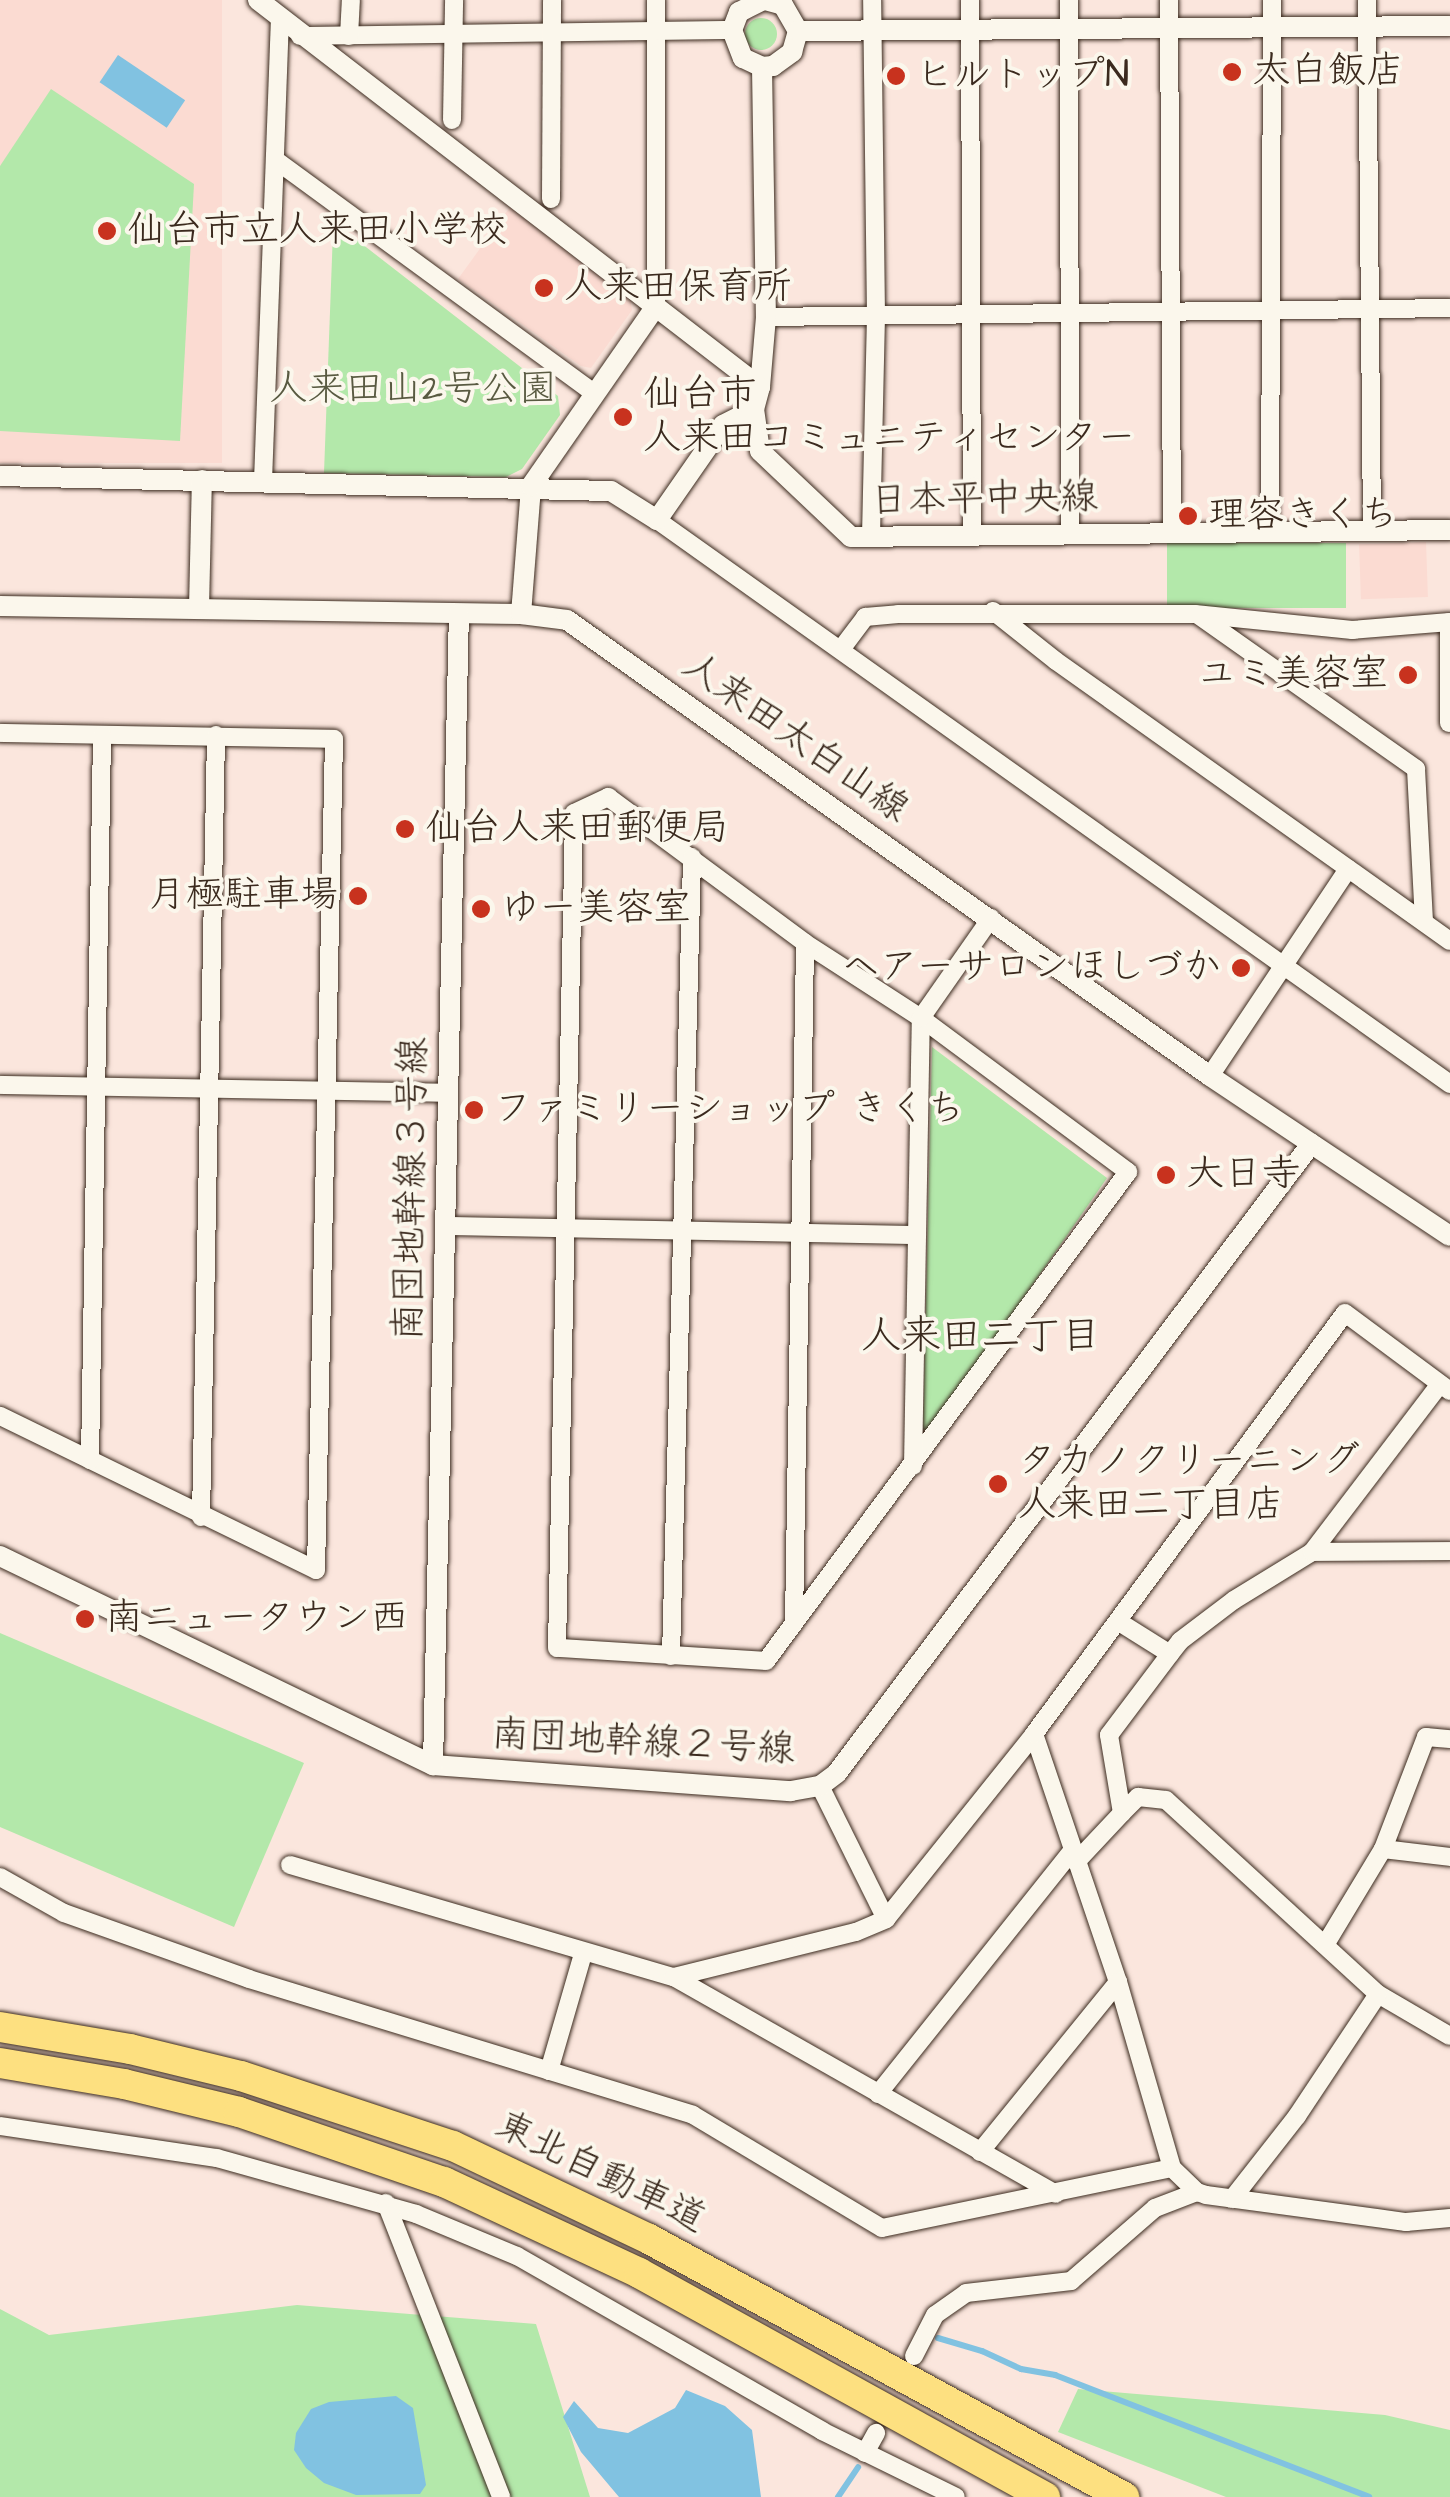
<!DOCTYPE html>
<html>
<head>
<meta charset="utf-8">
<style>
  body { margin:0 }
  #map { position:relative; width:1450px; height:2497px; overflow:hidden; background:#fbe6dd; font-family:"Architects Daughter","Klee One",sans-serif }
  div>[style] { position:absolute }
  .built>* { inset:0; background:#fbdbd2; transform-origin:0 0 }
  .green>* { inset:0; background:#b3e8aa; transform-origin:0 0 }
  .round { border-radius:50% }
  .water>* { inset:0; background:#81c2e1; transform-origin:0 0 }
  .stream>* { height:6px; margin:-3px; padding:0 3px; transform-origin:3px; border-radius:3px; background:#81c2e1 }
  .roads { filter:drop-shadow(0 0 2px #3b2a1e) drop-shadow(0 0 2px #3b2a1e) }
  .minor>* { height:18px; margin:-9px; padding:0 9px; transform-origin:9px; border-radius:9px; background:#fbf7ec }
  .tertiary>* { height:20px; margin:-10px; padding:0 10px; transform-origin:10px; border-radius:10px; background:#fbf7ec }
  .motorway>* { height:30px; margin:-15px; padding:0 15px; transform-origin:15px; border-radius:15px; background:#fde080 }
  .dots>* { width:28px; height:28px; translate:-50% -50%; box-sizing:border-box; border:5px solid #fbf7ec; border-radius:50% }
  span { translate:-50% -50%; white-space:nowrap; text-align:center; line-height:1.15; -webkit-text-stroke:8px #fbf7ec; paint-order:stroke }
  .poi-label { font-size:38px; color:#3b2a1e }
  .left { translate:0 -50%; text-align:left }
  .right { translate:-100% -50%; text-align:right }
  .park-label { font-size:38px; color:#595a41 }
  .street-label { font-size:38px; color:#3b2a1e }
  .neighbourhood-label { font-size:40px; color:#3b2a1e }
</style>
</head>
<body>
<div id="map">
  <div class="built">
    <div style="left:0;top:0;width:222px;height:463px"></div>
    <div style="clip-path:polygon(513px 203px,630px 298px,632px 310px,591px 368px,581px 366px,458px 279px)"></div>
    <div style="left:1426px;top:542px;width:55px;height:67px;rotate:88deg"></div>
  </div>
  <div class="green">
    <div class="round" style="left:745px;top:18px;width:32px;height:32px"></div>
    <div style="clip-path:polygon(51px 89px,194px 184px,180px 441px,0 431px,0 166px)"></div>
    <div style="clip-path:polygon(344px 230px,558px 396px,560px 415px,522px 469px,506px 477px,324px 473px,333px 231px)"></div>
    <div style="left:1167px;top:543px;width:179px;height:65px"></div>
    <div style="clip-path:polygon(932px 1047px,1107px 1178px,930px 1432px,923px 1429px)"></div>
    <div style="clip-path:polygon(0 1633px,304px 1763px,234px 1927px,0 1827px)"></div>
    <div style="clip-path:polygon(297px 2305px,536px 2324px,590px 2497px,0 2497px,0 2309px,49px 2335px)"></div>
    <div style="clip-path:polygon(1078px 2389px,1385px 2415px,1450px 2430px,1450px 2497px,1226px 2497px,1058px 2432px)"></div>
  </div>
  <div class="water">
    <div style="left:118px;top:55px;width:81px;height:33px;rotate:34deg"></div>
    <div style="clip-path:polygon(686px 2390px,725px 2406px,752px 2430px,761px 2497px,619px 2497px,581px 2452px,563px 2417px,574px 2401px,598px 2428px,628px 2433px,675px 2408px)"></div>
    <div style="clip-path:polygon(396px 2396px,413px 2408px,426px 2485px,420px 2494px,356px 2495px,324px 2483px,306px 2468px,294px 2450px,296px 2433px,311px 2409px,329px 2402px)"></div>
  </div>
  <div class="stream">
    <div style="left:938px;top:2338px;width:46px;rotate:16.5deg"></div>
    <div style="left:982px;top:2351px;width:43px;rotate:24.8deg"></div>
    <div style="left:1021px;top:2369px;width:35px;rotate:10deg"></div>
    <div style="left:1055px;top:2375px;width:337px;rotate:21.2deg"></div>
    <div style="left:838px;top:2497px;width:36px;rotate:-56deg"></div>
  </div>
  <div class="roads">
    <div class="minor">
      <div style="left:656px;top:0;width:306px;rotate:90deg"></div>
      <div style="left:970px;top:0;width:534px;rotate:89.79deg"></div>
      <div style="left:1069px;top:0;width:533px;rotate:89.89deg"></div>
      <div style="left:1169px;top:0;width:532px;rotate:89.68deg"></div>
      <div style="left:1367px;top:0;width:528px;rotate:89.46deg"></div>
      <div style="left:300px;top:36px;width:432px;rotate:-0.8deg"></div>
      <div style="left:349px;top:36px;width:36px;rotate:-87deg"></div>
      <div style="left:452px;top:120px;width:120px;rotate:-89deg"></div>
      <div style="left:277px;top:161px;width:393px;rotate:36.2deg"></div>
      <div style="left:551px;top:199px;width:199px;rotate:-89.7deg"></div>
      <div style="left:766px;top:317px;width:684px;rotate:-0.75deg"></div>
      <div style="left:263px;top:481px;width:460px;rotate:-87.9deg"></div>
      <div style="left:657px;top:520px;width:973px;rotate:35.42deg"></div>
      <div style="left:1270px;top:531px;width:531px;rotate:-89.78deg"></div>
      <div style="left:871px;top:536px;width:220px;rotate:-88.7deg"></div>
      <div style="left:876px;top:316px;width:316px;rotate:-90.7deg"></div>
      <div style="left:993px;top:611px;width:80px;rotate:38.4deg"></div>
      <div style="left:1056px;top:661px;width:483px;rotate:35.4deg"></div>
      <div style="left:1198px;top:615px;width:267px;rotate:35.2deg"></div>
      <div style="left:1416px;top:769px;width:152px;rotate:87deg"></div>
      <div style="left:1449px;top:622px;width:101px;rotate:90deg"></div>
      <div style="left:842px;top:648px;width:39px;rotate:-53deg"></div>
      <div style="left:865px;top:617px;width:33px;rotate:-5deg"></div>
      <div style="left:898px;top:614px;width:297px"></div>
      <div style="left:1195px;top:614px;width:158px;rotate:5.8deg"></div>
      <div style="left:1352px;top:630px;width:98px;rotate:-4.7deg"></div>
      <div style="left:0;top:733px;width:334px;rotate:1deg"></div>
      <div style="left:334px;top:739px;width:831px;rotate:91.24deg"></div>
      <div style="left:316px;top:1570px;width:352px;rotate:-154deg"></div>
      <div style="left:608px;top:797px;width:245px;rotate:36.5deg"></div>
      <div style="left:805px;top:943px;width:138px;rotate:32.9deg"></div>
      <div style="left:921px;top:1018px;width:258px;rotate:36.6deg"></div>
      <div style="left:1128px;top:1172px;width:608px;rotate:126.51deg"></div>
      <div style="left:766px;top:1661px;width:209px;rotate:-176.4deg"></div>
      <div style="left:557px;top:1648px;width:835px;rotate:-88.83deg"></div>
      <div style="left:574px;top:813px;width:38px;rotate:-25deg"></div>
      <div style="left:1210px;top:1076px;width:249px;rotate:-56.3deg"></div>
      <div style="left:0;top:1085px;width:449px;rotate:1deg"></div>
      <div style="left:447px;top:1226px;width:468px;rotate:1.1deg"></div>
      <div style="left:90px;top:1460px;width:725px;rotate:-89.05deg"></div>
      <div style="left:913px;top:1466px;width:448px;rotate:-89deg"></div>
      <div style="left:921px;top:1018px;width:122px;rotate:-55deg"></div>
      <div style="left:201px;top:1517px;width:782px;rotate:-88.9deg"></div>
      <div style="left:1312px;top:1552px;width:138px;rotate:-0.4deg"></div>
      <div style="left:1119px;top:1622px;width:60px;rotate:32.1deg"></div>
      <div style="left:794px;top:1623px;width:680px;rotate:-89.07deg"></div>
      <div style="left:671px;top:1656px;width:799px;rotate:-88.49deg"></div>
      <div style="left:1034px;top:1734px;width:262px;rotate:71.3deg"></div>
      <div style="left:1118px;top:1982px;width:194px;rotate:73.8deg"></div>
      <div style="left:820px;top:1786px;width:148px;rotate:63.6deg"></div>
      <div style="left:1122px;top:1813px;width:23px;rotate:-45deg"></div>
      <div style="left:1138px;top:1797px;width:28px;rotate:6deg"></div>
      <div style="left:1166px;top:1800px;width:287px;rotate:42.5deg"></div>
      <div style="left:1378px;top:1994px;width:83px;rotate:30.3deg"></div>
      <div style="left:1383px;top:1849px;width:67px;rotate:6.8deg"></div>
      <div style="left:1076px;top:1862px;width:67px;rotate:-46.8deg"></div>
      <div style="left:1122px;top:1813px;width:79px;rotate:-99.5deg"></div>
      <div style="left:1109px;top:1735px;width:101px;rotate:-53deg"></div>
      <div style="left:1170px;top:1654px;width:16px;rotate:-52deg"></div>
      <div style="left:1180px;top:1641px;width:68px;rotate:-37.2deg"></div>
      <div style="left:1234px;top:1600px;width:92px;rotate:-31.6deg"></div>
      <div style="left:1312px;top:1552px;width:211px;rotate:-52.7deg"></div>
      <div style="left:290px;top:1865px;width:400px;rotate:16.3deg"></div>
      <div style="left:674px;top:1977px;width:439px;rotate:29.6deg"></div>
      <div style="left:0;top:1877px;width:73px;rotate:29.4deg"></div>
      <div style="left:64px;top:1913px;width:196px;rotate:19.6deg"></div>
      <div style="left:249px;top:1979px;width:464px;rotate:17deg"></div>
      <div style="left:693px;top:2115px;width:220px;rotate:30.9deg"></div>
      <div style="left:882px;top:2228px;width:296px;rotate:-11.7deg"></div>
      <div style="left:1172px;top:2168px;width:35px;rotate:44deg"></div>
      <div style="left:1197px;top:2192px;width:9px;rotate:18deg"></div>
      <div style="left:1206px;top:2195px;width:202px;rotate:7.7deg"></div>
      <div style="left:1406px;top:2222px;width:44px;rotate:-5.2deg"></div>
      <div style="left:1325px;top:1945px;width:112px;rotate:-58.9deg"></div>
      <div style="left:1383px;top:1849px;width:120px;rotate:-69deg"></div>
      <div style="left:1426px;top:1737px;width:24px;rotate:5deg"></div>
      <div style="left:674px;top:1977px;width:187px;rotate:-13.9deg"></div>
      <div style="left:856px;top:1932px;width:33px;rotate:-23deg"></div>
      <div style="left:886px;top:1919px;width:237px;rotate:-51.3deg"></div>
      <div style="left:1034px;top:1734px;width:523px;rotate:-53.55deg"></div>
      <div style="left:1345px;top:1313px;width:131px;rotate:36.6deg"></div>
      <div style="left:549px;top:2071px;width:122px;rotate:-73.8deg"></div>
      <div style="left:878px;top:2094px;width:311px;rotate:-51.4deg"></div>
      <div style="left:0;top:2126px;width:219px;rotate:8.4deg"></div>
      <div style="left:217px;top:2158px;width:207px;rotate:15.7deg"></div>
      <div style="left:416px;top:2214px;width:109px;rotate:22.6deg"></div>
      <div style="left:517px;top:2256px;width:352px;rotate:29.8deg"></div>
      <div style="left:822px;top:2431px;width:149px;rotate:26.2deg"></div>
      <div style="left:980px;top:2152px;width:219px;rotate:-50.9deg"></div>
      <div style="left:1232px;top:2199px;width:105px;rotate:-51.9deg"></div>
      <div style="left:1297px;top:2116px;width:146px;rotate:-56.4deg"></div>
      <div style="left:386px;top:2203px;width:316px;rotate:68.6deg"></div>
      <div style="left:914px;top:2356px;width:46px;rotate:-62.9deg"></div>
      <div style="left:935px;top:2315px;width:38px;rotate:-35deg"></div>
      <div style="left:966px;top:2293px;width:106px;rotate:-6.5deg"></div>
      <div style="left:1071px;top:2281px;width:111px;rotate:-41deg"></div>
      <div style="left:1155px;top:2208px;width:45px;rotate:-20.9deg"></div>
      <div style="left:865px;top:2453px;width:23px;rotate:-61deg"></div>
    </div>
    <div class="tertiary">
      <div style="left:258px;top:0;width:634px;rotate:37.63deg"></div>
      <div style="left:763px;top:0;width:27px;rotate:153deg"></div>
      <div style="left:739px;top:12px;width:19px;rotate:111deg"></div>
      <div style="left:732px;top:30px;width:30px;rotate:69deg"></div>
      <div style="left:743px;top:58px;width:21px;rotate:25deg"></div>
      <div style="left:762px;top:67px;width:11px;rotate:-5deg"></div>
      <div style="left:773px;top:66px;width:24px;rotate:-36deg"></div>
      <div style="left:792px;top:52px;width:22px;rotate:-74deg"></div>
      <div style="left:798px;top:31px;width:30px;rotate:-120deg"></div>
      <div style="left:783px;top:5px;width:19px;rotate:-164deg"></div>
      <div style="left:798px;top:31px;width:652px;rotate:-0.44deg"></div>
      <div style="left:762px;top:67px;width:250px;rotate:89.1deg"></div>
      <div style="left:766px;top:317px;width:70px;rotate:94.9deg"></div>
      <div style="left:760px;top:387px;width:23px;rotate:105deg"></div>
      <div style="left:754px;top:409px;width:42px;rotate:81.9deg"></div>
      <div style="left:760px;top:451px;width:125px;rotate:43.4deg"></div>
      <div style="left:851px;top:537px;width:599px;rotate:-0.67deg"></div>
      <div style="left:0;top:476px;width:611px;rotate:1.41deg"></div>
      <div style="left:611px;top:491px;width:54px;rotate:32.2deg"></div>
      <div style="left:657px;top:520px;width:116px;rotate:-55.2deg"></div>
      <div style="left:723px;top:425px;width:35px;rotate:-27deg"></div>
      <div style="left:0;top:606px;width:521px;rotate:0.88deg"></div>
      <div style="left:521px;top:614px;width:46px;rotate:7.4deg"></div>
      <div style="left:567px;top:620px;width:788px;rotate:35.34deg"></div>
      <div style="left:1210px;top:1076px;width:288px;rotate:33.7deg"></div>
      <div style="left:199px;top:608px;width:128px;rotate:-88.7deg"></div>
      <div style="left:521px;top:614px;width:128px;rotate:-85.5deg"></div>
      <div style="left:531px;top:486px;width:219px;rotate:-55.2deg"></div>
      <div style="left:0;top:1556px;width:481px;rotate:25.8deg"></div>
      <div style="left:433px;top:1765px;width:359px;rotate:4.2deg"></div>
      <div style="left:791px;top:1791px;width:29px;rotate:-10deg"></div>
      <div style="left:820px;top:1786px;width:21px;rotate:-37deg"></div>
      <div style="left:837px;top:1773px;width:788px;rotate:-53deg"></div>
      <div style="left:433px;top:1765px;width:1151px;rotate:-88.71deg"></div>
    </div>
    <div class="motorway">
      <div style="left:0;top:2027px;width:132px;rotate:9.6deg"></div>
      <div style="left:130px;top:2049px;width:114px;rotate:13.7deg"></div>
      <div style="left:241px;top:2076px;width:223px;rotate:18.3deg"></div>
      <div style="left:453px;top:2146px;width:217px;rotate:25.4deg"></div>
      <div style="left:649px;top:2239px;width:541px;rotate:28.51deg"></div>
      <div style="left:0;top:2063px;width:126px;rotate:9.6deg"></div>
      <div style="left:124px;top:2084px;width:118px;rotate:13.7deg"></div>
      <div style="left:239px;top:2112px;width:217px;rotate:18.9deg"></div>
      <div style="left:444px;top:2182px;width:215px;rotate:25deg"></div>
      <div style="left:639px;top:2273px;width:464px;rotate:28.9deg"></div>
    </div>
  </div>
  <div class="dots">
    <div style="left:1232px;top:72px;background:#c8321e"></div>
    <div style="left:896px;top:76px;background:#c8321e"></div>
    <div style="left:107px;top:231px;background:#c8321e"></div>
    <div style="left:544px;top:288px;background:#c8321e"></div>
    <div style="left:623px;top:417px;background:#c8321e"></div>
    <div style="left:1188px;top:516px;background:#c8321e"></div>
    <div style="left:1408px;top:675px;background:#c8321e"></div>
    <div style="left:405px;top:829px;background:#c8321e"></div>
    <div style="left:358px;top:896px;background:#c8321e"></div>
    <div style="left:481px;top:909px;background:#c8321e"></div>
    <div style="left:1241px;top:968px;background:#c8321e"></div>
    <div style="left:474px;top:1110px;background:#c8321e"></div>
    <div style="left:1166px;top:1175px;background:#c8321e"></div>
    <div style="left:998px;top:1484px;background:#c8321e"></div>
    <div style="left:85px;top:1619px;background:#c8321e"></div>
  </div>
  <div class="poi-label">
    <span class="left" style="left:1252px;top:72px">太白飯店</span>
    <span class="left" style="left:916px;top:76px">ヒルトップN</span>
    <span class="left" style="left:127px;top:231px">仙台市立人来田小学校</span>
    <span class="left" style="left:564px;top:288px">人来田保育所</span>
    <span class="left" style="left:643px;top:417px">仙台市<br>人来田コミュニティセンター</span>
    <span class="left" style="left:1208px;top:516px">理容きくち</span>
    <span class="right" style="left:1388px;top:675px">ユミ美容室</span>
    <span class="left" style="left:425px;top:829px">仙台人来田郵便局</span>
    <span class="right" style="left:338px;top:896px">月極駐車場</span>
    <span class="left" style="left:501px;top:909px">ゆー美容室</span>
    <span class="right" style="left:1221px;top:968px">ヘアーサロンほしづか</span>
    <span class="left" style="left:494px;top:1110px">ファミリーショップ きくち</span>
    <span class="left" style="left:1186px;top:1175px">大日寺</span>
    <span class="left" style="left:1018px;top:1484px">タカノクリーニング<br>人来田二丁目店</span>
    <span class="left" style="left:105px;top:1619px">南ニュータウン西</span>
  </div>
  <div class="park-label">
    <span style="left:413px;top:390px">人来田山2号公園</span>
  </div>
  <div class="street-label">
    <span style="left:984px;top:500px;rotate:-1deg">日本平中央線</span>
    <span style="left:795px;top:738px;rotate:35deg">人来田太白山線</span>
    <span style="left:412px;top:1189px;rotate:-89deg">南団地幹線３号線</span>
    <span style="left:643px;top:1743px;rotate:3deg">南団地幹線２号線</span>
    <span style="left:600px;top:2173px;rotate:26deg">東北自動車道</span>
  </div>
  <div class="neighbourhood-label">
    <span style="left:981px;top:1337px">人来田二丁目</span>
  </div>
</div>
</body>
</html>
